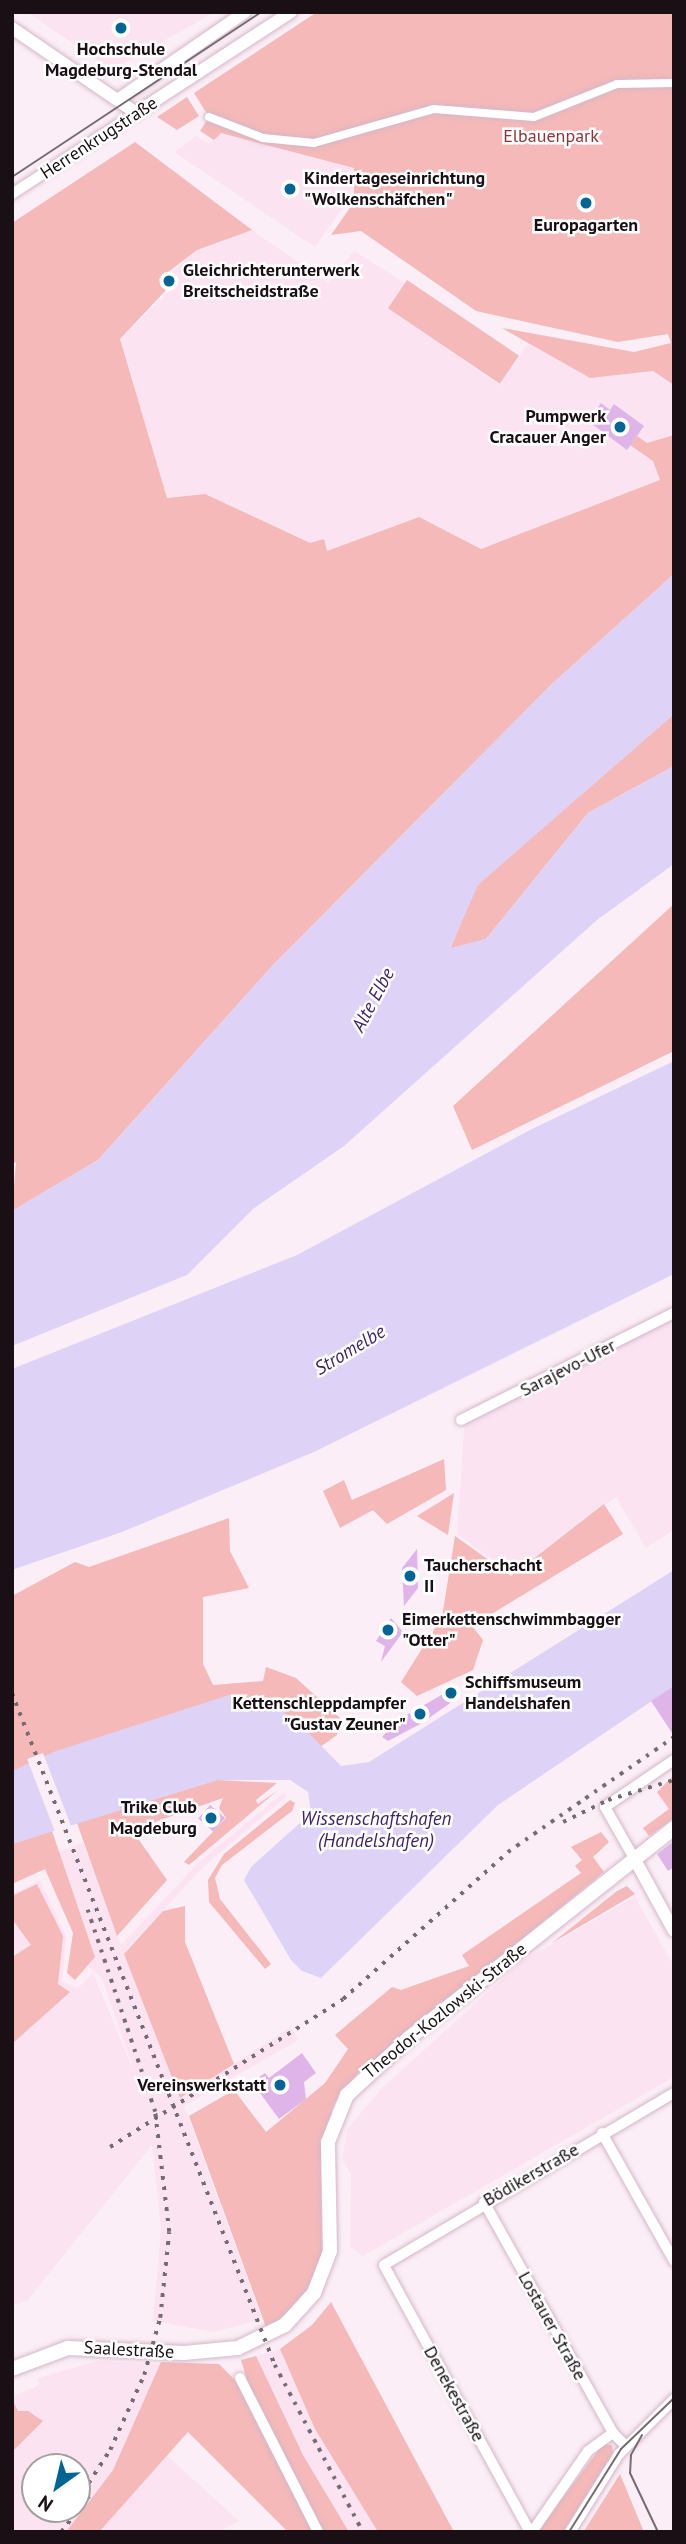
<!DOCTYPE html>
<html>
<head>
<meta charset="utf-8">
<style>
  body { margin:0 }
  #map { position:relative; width:686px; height:2544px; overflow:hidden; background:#fbeef6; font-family:"PT Sans",sans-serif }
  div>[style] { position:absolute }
  .built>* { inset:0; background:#fbe3f2 }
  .green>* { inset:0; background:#f4b9b8; transform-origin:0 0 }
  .water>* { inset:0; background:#ded3f7 }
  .pier>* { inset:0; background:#fbeef6; transform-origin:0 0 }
  .building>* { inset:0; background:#dfb5e9; transform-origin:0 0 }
  .roads { filter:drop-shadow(0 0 2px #d5b6ca) drop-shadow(0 0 2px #d5b6ca) }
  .pedestrian>* { height:8px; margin:-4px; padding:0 4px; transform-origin:4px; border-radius:4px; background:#fff }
  .minor>* { height:10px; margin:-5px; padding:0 5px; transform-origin:5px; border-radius:5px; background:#fff }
  .tertiary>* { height:12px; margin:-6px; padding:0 6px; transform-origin:6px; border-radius:6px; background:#fff }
  .secondary>* { height:14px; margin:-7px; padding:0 7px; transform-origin:7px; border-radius:7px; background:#fff }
  .tram>* { height:2px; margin:-1px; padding:0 1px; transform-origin:1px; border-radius:1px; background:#776b72 }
  .rail>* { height:3.5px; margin-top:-1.75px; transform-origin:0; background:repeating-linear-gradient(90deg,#776b72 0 3.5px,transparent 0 10.5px) }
  .dots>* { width:19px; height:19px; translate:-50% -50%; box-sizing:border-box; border:4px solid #fff; border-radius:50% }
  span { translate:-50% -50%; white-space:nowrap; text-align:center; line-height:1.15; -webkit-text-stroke:5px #fff; paint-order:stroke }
  .poi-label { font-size:18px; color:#190f15; font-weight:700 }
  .left { translate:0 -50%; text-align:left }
  .right { translate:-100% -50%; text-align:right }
  .park-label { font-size:18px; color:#8b373a }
  .street-label { font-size:18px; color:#190f15 }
  .water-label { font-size:19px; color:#402468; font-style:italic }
  .frame { position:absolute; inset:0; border:14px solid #190f15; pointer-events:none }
  .north { position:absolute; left:21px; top:2453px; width:70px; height:70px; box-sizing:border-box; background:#fff; border:2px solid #a39fa1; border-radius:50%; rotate:214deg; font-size:19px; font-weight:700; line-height:28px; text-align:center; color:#190f15 }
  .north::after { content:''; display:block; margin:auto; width:24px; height:32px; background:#006594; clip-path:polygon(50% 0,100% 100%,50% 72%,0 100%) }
</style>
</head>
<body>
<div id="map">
  <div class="built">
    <div style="clip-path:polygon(27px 12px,215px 12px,112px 70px)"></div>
    <div style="clip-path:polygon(221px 133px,354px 168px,353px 193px,315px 247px,174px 152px,196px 136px,209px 144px)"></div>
    <div style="clip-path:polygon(252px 230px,328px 283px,354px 251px,405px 283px,389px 308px,500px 385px,530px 340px,590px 378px,653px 371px,674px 385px,674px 435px,647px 443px,662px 482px,481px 549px,419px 517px,326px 551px,205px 494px,167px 498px,120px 339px,178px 283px,172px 272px,197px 250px)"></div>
    <div style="clip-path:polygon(674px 1307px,674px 1530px,646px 1548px,616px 1497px,512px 1573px,457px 1534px,465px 1416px)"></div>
    <div style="clip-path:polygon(284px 1792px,287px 1796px,203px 1867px,124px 1953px,180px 2098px,291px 2027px,298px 2040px,184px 2106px,262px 2319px,214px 2332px,153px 2321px,161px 2230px,152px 2145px,27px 2301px,12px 2305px,12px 1894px,40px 1880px,66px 1936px,62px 1982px,78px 1988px,93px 1973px,135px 2074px,102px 1978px,88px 1966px,95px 1957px,59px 1852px,83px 1842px,121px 1945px,198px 1863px)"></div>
    <div style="clip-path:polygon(635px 1897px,674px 1966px,674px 2077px,363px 2256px,350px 2247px,351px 2175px,342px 2159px,348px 2128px,381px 2089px,522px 1961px)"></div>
    <div style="clip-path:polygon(280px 2349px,315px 2429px,378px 2532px,349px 2532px,303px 2455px,256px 2356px)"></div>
    <div style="clip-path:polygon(evenodd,97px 2361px,166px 2365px,139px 2430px,239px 2521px,219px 2532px,12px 2532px,12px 2397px,39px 2385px,38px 2378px,97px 2361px,35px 2467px,77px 2467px,77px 2509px,35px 2509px,35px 2467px)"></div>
  </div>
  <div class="green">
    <div style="clip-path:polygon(317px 12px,674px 12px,674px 385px,653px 371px,590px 378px,502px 328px,634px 352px,671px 343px,668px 334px,618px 342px,476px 311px,361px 231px,331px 235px,354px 202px,354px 168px,221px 133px,214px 140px,200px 131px,209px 117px,194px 93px)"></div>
    <div style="clip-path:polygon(187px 97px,199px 116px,177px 130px,157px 117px)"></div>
    <div style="clip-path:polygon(135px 142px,252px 230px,197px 250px,159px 279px,166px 290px,120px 339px,167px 498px,205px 494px,310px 543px,324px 539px,327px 551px,419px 517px,481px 549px,660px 480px,653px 461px,630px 445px,637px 436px,647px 443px,674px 435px,674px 574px,553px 683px,273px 965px,98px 1160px,12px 1211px,16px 1162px,12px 1164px,12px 223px)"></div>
    <div style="left:407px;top:280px;width:135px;height:34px;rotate:34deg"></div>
    <div style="clip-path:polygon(674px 714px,674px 766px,588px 813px,486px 939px,450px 949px,477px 885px)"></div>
    <div style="clip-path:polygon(674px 904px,674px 1051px,472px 1150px,453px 1106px)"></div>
    <div style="clip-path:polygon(444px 1459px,446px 1490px,387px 1524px,373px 1510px,340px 1528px,323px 1491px,344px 1480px,352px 1500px)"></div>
    <div style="clip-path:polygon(454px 1493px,448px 1535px,417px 1516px)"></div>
    <div style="clip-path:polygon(604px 1504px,623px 1534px,472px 1626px,483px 1640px,473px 1670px,417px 1696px,401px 1682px,442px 1617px,455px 1536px,511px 1576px)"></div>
    <div style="clip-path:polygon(229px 1518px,230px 1551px,249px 1588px,203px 1597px,203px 1664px,213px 1685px,263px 1681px,266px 1667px,296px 1678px,341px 1719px,337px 1735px,320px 1747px,297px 1721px,12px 1771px,12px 1596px,75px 1562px,89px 1567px)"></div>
    <div style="clip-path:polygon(674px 1775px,674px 1818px,649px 1836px,643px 1828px,669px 1809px,657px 1792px)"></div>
    <div style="clip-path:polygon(217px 1780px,277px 1783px,256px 1800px,258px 1804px,277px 1791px,189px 1865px,184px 1862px,226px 1818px,219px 1808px,223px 1798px,132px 1830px,167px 1880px,117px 1936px,77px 1823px)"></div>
    <div style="clip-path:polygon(290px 1800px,295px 1803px,292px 1811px,222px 1865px,215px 1878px,220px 1899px,271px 1964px,265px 1969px,209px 1902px,208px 1880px,224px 1854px)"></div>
    <div style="clip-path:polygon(52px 1831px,95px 1957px,75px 1980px,67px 1973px,73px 1933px,45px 1869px,12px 1884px,12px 1844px)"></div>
    <div style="clip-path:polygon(601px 1832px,609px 1842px,593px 1857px,604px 1872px,357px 2074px,334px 2104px,321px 2147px,322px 2258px,302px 2299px,267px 2330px,189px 2116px,234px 2090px,266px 2132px,325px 2083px,348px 2049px,335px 2035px,392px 1987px,401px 1990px,469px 1966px,462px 1955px,581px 1873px,575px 1866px,582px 1860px,571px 1847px)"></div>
    <div style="clip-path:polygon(37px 1884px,63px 1936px,58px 1984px,70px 1992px,12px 2044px,12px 1957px,31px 1945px,12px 1919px,12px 1896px)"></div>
    <div style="clip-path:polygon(627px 1886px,635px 1894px,552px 1943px,617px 1891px)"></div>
    <div style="clip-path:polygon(185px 1906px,185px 1942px,234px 2064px,180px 2098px,124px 1954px,163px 1911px)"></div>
    <div style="clip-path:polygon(331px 2302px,454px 2532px,378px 2532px,315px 2429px,280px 2349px,312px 2325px)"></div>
    <div style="clip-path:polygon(256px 2356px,303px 2455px,349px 2532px,288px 2532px,188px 2432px,99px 2532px,66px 2532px,113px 2470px,161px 2362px,219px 2364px,240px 2385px,247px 2380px,241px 2360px)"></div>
    <div style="clip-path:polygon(12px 2399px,18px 2411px,28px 2411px,43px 2421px,12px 2452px)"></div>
    <div style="clip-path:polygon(603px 2444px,612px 2445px,613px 2453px,563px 2532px,537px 2532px)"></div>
    <div style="clip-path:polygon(620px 2474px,644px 2532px,584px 2532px,584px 2531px)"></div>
  </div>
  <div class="water">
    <div style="clip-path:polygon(674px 574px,674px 714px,478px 885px,450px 948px,486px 939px,588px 813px,674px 766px,674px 864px,597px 920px,344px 1146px,253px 1209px,187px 1275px,12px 1346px,12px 1211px,98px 1160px,273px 965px,553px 683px)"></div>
    <div style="clip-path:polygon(674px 1061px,674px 1274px,314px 1452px,122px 1532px,12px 1570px,12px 1369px,297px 1255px,530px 1130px)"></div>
    <div style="clip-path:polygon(674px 1570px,674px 1686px,498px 1805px,321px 1978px,302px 1971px,291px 1960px,244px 1880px,251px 1867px,311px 1813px,308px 1792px,290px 1780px,217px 1780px,12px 1844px,12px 1771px,56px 1751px,229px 1695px,265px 1700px,297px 1721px,341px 1766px,369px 1762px)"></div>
  </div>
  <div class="pier">
    <div style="left:43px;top:1753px;width:81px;height:17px;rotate:69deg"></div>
  </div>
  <div class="building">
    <div style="clip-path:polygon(601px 403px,610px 410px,614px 404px,644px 426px,627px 450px,588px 421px)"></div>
    <div style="clip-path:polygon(417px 1549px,418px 1588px,404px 1606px,402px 1568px)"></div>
    <div style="clip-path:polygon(391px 1618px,403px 1632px,381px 1662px,385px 1646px,376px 1641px)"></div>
    <div style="clip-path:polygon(674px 1686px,674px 1736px,651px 1701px)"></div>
    <div style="clip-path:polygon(452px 1689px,457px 1696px,453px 1701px,422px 1723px,388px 1741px,382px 1737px,398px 1720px)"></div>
    <div style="left:210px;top:1805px;width:20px;height:18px;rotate:41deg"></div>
    <div style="clip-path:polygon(674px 1841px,674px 1867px,668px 1871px,657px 1854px)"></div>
    <div style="clip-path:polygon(302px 2053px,316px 2073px,304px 2082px,306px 2099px,279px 2119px,252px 2082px,265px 2073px,269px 2078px)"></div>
  </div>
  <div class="roads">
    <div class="pedestrian">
      <div style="left:209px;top:117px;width:58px;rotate:21.3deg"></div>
      <div style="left:263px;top:138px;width:51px;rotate:5.6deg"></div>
      <div style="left:314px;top:143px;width:125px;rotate:-15.8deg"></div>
      <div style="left:434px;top:109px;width:100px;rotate:4.6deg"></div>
      <div style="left:534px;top:117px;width:89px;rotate:-21.7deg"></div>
      <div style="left:617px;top:84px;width:57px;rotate:-1deg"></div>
    </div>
    <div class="minor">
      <div style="left:12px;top:194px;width:148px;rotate:-33.2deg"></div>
      <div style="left:461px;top:1420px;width:238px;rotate:-26.7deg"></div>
      <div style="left:634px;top:1858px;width:59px;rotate:-119.6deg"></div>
      <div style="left:605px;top:1807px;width:83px;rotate:-34.3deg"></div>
      <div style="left:602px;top:2133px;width:147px;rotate:60.6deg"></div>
      <div style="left:484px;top:2202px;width:265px;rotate:60.8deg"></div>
      <div style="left:613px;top:2433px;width:18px;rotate:45deg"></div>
      <div style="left:240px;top:2378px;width:173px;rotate:63.1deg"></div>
      <div style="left:530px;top:2532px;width:304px;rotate:-118.7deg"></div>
      <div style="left:384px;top:2265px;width:337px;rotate:-30.7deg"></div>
      <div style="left:532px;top:2532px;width:98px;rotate:-55.3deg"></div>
      <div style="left:588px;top:2451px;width:31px;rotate:-36deg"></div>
      <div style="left:570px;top:2532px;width:92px;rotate:-57.9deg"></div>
      <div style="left:619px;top:2454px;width:78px;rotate:-45deg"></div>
    </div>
    <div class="tertiary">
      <div style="left:12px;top:28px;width:150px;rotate:34.4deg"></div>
      <div style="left:136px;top:113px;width:185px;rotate:-33.1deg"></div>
      <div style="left:119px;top:99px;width:153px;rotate:-34.6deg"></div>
      <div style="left:634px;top:1858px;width:83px;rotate:61.3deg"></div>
    </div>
    <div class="secondary">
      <div style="left:12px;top:2369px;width:60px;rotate:-20.6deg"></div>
      <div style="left:68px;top:2348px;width:116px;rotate:2.5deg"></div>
      <div style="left:184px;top:2353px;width:54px;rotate:-5.3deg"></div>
      <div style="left:238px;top:2348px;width:52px;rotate:-26.1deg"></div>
      <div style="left:285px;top:2325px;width:43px;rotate:-47.8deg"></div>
      <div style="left:314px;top:2293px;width:45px;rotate:-69.1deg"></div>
      <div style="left:330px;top:2251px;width:109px;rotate:-91.1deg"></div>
      <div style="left:328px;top:2142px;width:51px;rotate:-68deg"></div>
      <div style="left:347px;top:2095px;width:84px;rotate:-42.6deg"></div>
      <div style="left:409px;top:2038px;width:338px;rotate:-38.4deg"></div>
    </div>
  </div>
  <div class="tram">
    <div style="left:12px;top:177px;width:299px;rotate:-33.5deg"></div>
    <div style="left:642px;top:2435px;width:23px;rotate:119deg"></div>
    <div style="left:631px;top:2455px;width:18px;rotate:93deg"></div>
    <div style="left:630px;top:2473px;width:65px;rotate:64.6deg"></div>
    <div style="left:569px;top:2532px;width:98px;rotate:-57.9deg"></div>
    <div style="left:621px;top:2449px;width:74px;rotate:-43.9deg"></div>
  </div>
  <div class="rail">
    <div style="left:12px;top:1693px;width:722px;rotate:68.63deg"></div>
    <div style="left:275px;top:2365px;width:189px;rotate:62.2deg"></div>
    <div style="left:563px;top:1822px;width:50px;rotate:-26.1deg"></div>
    <div style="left:608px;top:1800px;width:69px;rotate:-16.9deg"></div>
    <div style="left:110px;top:2147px;width:276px;rotate:-32.4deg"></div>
    <div style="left:343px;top:1999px;width:221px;rotate:-41.7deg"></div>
    <div style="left:508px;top:1852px;width:202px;rotate:-34.7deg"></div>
    <div style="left:77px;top:2501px;width:61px;rotate:-57.1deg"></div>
    <div style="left:110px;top:2450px;width:82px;rotate:-65.6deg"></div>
    <div style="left:144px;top:2375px;width:59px;rotate:-74.3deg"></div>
    <div style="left:160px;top:2318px;width:86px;rotate:-84deg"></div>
    <div style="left:169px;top:2232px;width:121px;rotate:-96.7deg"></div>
    <div style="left:155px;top:2112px;width:217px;rotate:-108.5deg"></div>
    <div style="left:61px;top:2532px;width:46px;rotate:-52.1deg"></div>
  </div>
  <div class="dots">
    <div style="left:121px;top:28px;background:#006594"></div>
    <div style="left:290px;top:189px;background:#006594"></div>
    <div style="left:586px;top:203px;background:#006594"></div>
    <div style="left:169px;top:281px;background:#006594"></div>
    <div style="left:620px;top:427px;background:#006594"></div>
    <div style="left:410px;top:1576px;background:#006594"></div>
    <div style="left:388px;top:1630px;background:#006594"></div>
    <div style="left:451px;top:1693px;background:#006594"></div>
    <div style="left:420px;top:1714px;background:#006594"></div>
    <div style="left:211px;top:1818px;background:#006594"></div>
    <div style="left:280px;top:2085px;background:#006594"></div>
  </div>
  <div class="poi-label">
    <span style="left:121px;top:60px">Hochschule<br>Magdeburg-Stendal</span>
    <span class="left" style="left:304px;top:189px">Kindertageseinrichtung<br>"Wolkenschäfchen"</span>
    <span style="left:586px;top:225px">Europagarten</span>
    <span class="left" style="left:183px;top:281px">Gleichrichterunterwerk<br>Breitscheidstraße</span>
    <span class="right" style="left:606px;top:427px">Pumpwerk<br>Cracauer Anger</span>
    <span class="left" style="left:424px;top:1576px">Taucherschacht<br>II</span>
    <span class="left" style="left:402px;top:1630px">Eimerkettenschwimmbagger<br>"Otter"</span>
    <span class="left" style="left:465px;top:1693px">Schiffsmuseum<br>Handelshafen</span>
    <span class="right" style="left:406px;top:1714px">Kettenschleppdampfer<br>"Gustav Zeuner"</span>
    <span class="right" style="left:197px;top:1818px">Trike Club<br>Magdeburg</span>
    <span class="right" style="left:266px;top:2085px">Vereinswerkstatt</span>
  </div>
  <div class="park-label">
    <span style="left:551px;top:136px">Elbauenpark</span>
  </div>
  <div class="street-label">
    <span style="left:99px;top:138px;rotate:-33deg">Herrenkrugstraße</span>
    <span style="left:568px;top:1368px;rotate:-27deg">Sarajevo-Ufer</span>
    <span style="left:445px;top:2011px;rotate:-39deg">Theodor-Kozlowski-Straße</span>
    <span style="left:531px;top:2175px;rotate:-30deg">Bödikerstraße</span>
    <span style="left:552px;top:2326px;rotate:61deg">Lostauer Straße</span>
    <span style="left:129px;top:2350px;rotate:3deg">Saalestraße</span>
    <span style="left:454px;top:2394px;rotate:61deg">Denekestraße</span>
  </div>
  <div class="water-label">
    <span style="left:373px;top:1000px;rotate:-62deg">Alte Elbe</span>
    <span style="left:350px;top:1350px;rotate:-31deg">Stromelbe</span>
    <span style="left:376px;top:1830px">Wissenschaftshafen<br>(Handelshafen)</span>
  </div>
  <div class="frame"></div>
  <div class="north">N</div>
</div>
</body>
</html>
